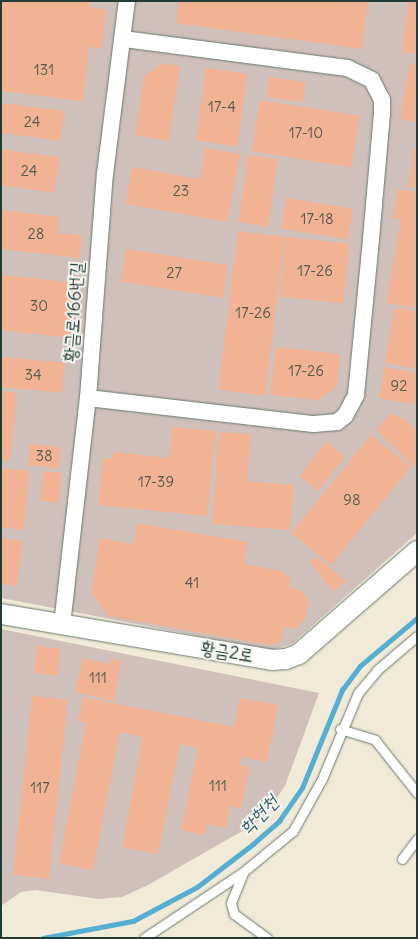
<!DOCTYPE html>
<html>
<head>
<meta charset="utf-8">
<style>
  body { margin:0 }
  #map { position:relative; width:418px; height:939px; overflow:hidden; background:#f1ead8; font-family:Delius,"Poor Story",sans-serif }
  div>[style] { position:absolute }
  .industrial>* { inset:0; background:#d0c0bc }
  .stream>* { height:4.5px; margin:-2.25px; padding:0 2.25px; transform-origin:2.25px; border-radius:2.25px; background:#54afd2 }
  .building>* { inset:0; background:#f2b294; transform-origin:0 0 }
  .roads { filter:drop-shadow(0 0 1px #687a6d) drop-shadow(0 0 1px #687a6d) }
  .service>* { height:9px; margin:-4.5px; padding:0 4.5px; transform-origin:4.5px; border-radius:4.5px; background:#fff }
  .minor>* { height:16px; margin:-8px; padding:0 8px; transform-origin:8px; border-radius:8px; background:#fff }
  .tertiary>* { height:20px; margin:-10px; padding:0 10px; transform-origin:10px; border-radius:10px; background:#fff }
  span { translate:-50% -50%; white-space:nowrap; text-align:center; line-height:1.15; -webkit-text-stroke:4px #f6f6f2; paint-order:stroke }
  .number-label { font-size:15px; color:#545a4c }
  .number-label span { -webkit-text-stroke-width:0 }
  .street-label { font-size:18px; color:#1f3d34 }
  .water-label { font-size:19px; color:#2f5f63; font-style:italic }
  .frame { position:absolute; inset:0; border:2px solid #1f3d34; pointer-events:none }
</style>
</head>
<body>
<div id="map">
  <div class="industrial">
    <div style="clip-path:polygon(1px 1px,417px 1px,417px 533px,292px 644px,272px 650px,1px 598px)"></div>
    <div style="clip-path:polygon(1px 629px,319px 693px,285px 786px,264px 816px,251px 826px,148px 885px,122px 897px,99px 899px,35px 890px,21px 892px,1px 906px)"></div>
  </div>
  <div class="stream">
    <div style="left:43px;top:938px;width:92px;rotate:-10.7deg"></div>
    <div style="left:133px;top:921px;width:72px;rotate:-28deg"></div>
    <div style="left:197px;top:887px;width:71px;rotate:-37.5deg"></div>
    <div style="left:253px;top:844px;width:35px;rotate:-41deg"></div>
    <div style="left:279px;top:821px;width:40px;rotate:-55.1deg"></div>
    <div style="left:302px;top:788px;width:106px;rotate:-67.8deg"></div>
    <div style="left:342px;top:690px;width:30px;rotate:-53deg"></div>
    <div style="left:360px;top:666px;width:75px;rotate:-40.1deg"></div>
  </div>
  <div class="building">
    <div style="clip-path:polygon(1px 1px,91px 1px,90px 8px,106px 9px,102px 48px,89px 47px,83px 101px,1px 91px)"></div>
    <div style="clip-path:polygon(179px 1px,368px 1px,362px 49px,176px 23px)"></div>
    <div style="clip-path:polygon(409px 1px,417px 1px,417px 54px,402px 52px)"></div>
    <div style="clip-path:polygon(163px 63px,180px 66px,169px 141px,135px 135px,144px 76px)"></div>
    <div style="clip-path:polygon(410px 63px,417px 64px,417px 122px,400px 119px)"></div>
    <div style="left:206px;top:68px;width:42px;height:73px;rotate:8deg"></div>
    <div style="left:269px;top:77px;width:37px;height:20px;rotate:8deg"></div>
    <div style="left:260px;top:100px;width:101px;height:52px;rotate:9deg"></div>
    <div style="left:1px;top:103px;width:64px;height:30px;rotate:7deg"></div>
    <div style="clip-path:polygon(205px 148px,240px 154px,228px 222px,126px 204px,132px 167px,200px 179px)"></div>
    <div style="clip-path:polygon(414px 148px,417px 149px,417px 188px,408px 187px)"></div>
    <div style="left:1px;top:149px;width:59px;height:36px;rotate:8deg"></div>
    <div style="left:248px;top:155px;width:30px;height:68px;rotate:8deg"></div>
    <div style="clip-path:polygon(398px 189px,417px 192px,417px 308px,386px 303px,401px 220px,392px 218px)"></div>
    <div style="left:286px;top:198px;width:68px;height:31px;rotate:9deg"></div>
    <div style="clip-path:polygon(1px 210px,59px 217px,58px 233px,82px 235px,80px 258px,1px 249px)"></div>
    <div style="left:238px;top:231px;width:47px;height:160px;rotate:7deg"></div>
    <div style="left:286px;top:237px;width:64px;height:60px;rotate:6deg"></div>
    <div style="left:126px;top:249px;width:103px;height:33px;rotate:9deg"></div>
    <div style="left:1px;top:275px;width:77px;height:55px;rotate:6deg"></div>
    <div style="clip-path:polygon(394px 308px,417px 311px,417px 369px,385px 363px)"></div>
    <div style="clip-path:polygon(276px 347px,340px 354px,337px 387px,318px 400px,270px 395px)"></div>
    <div style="left:1px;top:357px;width:64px;height:30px;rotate:5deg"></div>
    <div style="clip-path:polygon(385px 367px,417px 373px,417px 405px,379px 398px)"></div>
    <div style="clip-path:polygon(1px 391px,17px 393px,10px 461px,1px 460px)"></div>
    <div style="clip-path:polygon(391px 414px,403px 418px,417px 431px,417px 470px,376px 429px)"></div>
    <div style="clip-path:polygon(172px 427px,216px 431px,207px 516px,98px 505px,103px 458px,113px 459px,114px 452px,169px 458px)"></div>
    <div style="clip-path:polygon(219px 432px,251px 434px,247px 481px,294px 485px,290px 530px,212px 524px)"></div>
    <div style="left:371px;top:435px;width:51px;height:126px;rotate:39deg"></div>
    <div style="left:326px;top:442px;width:24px;height:43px;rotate:38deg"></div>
    <div style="left:30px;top:444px;width:31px;height:21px;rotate:6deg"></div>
    <div style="clip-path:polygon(1px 468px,29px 471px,24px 530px,1px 527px)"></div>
    <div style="left:43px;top:471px;width:19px;height:30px;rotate:6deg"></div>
    <div style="clip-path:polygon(137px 523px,248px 542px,244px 564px,281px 571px,291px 579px,289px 587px,301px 590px,309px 601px,305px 620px,295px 629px,284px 626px,281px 642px,269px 645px,108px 616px,91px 592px,100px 538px,134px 544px)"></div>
    <div style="clip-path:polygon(1px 538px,23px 541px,17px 586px,1px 584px)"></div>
    <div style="clip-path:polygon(316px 557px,346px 581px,333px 592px,310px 562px)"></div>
    <div style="left:37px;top:646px;width:24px;height:27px;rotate:7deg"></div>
    <div style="clip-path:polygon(83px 658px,110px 664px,111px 659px,122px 661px,114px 701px,75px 692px)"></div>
    <div style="left:32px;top:696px;width:36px;height:180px;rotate:6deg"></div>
    <div style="clip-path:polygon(83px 697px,234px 727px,240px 698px,278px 705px,267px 762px,242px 757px,240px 765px,250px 767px,241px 808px,230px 806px,226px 828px,207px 824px,205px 835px,181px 830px,198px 748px,180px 744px,158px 854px,122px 847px,143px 737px,120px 732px,93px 870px,59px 863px,86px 723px,78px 721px)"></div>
  </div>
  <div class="roads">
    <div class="service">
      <div style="left:340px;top:729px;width:37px;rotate:17deg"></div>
      <div style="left:375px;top:740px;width:68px;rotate:51.6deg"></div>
      <div style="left:402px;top:859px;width:25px;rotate:-53deg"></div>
      <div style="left:243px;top:873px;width:32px;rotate:112deg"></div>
      <div style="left:231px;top:903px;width:11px;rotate:75deg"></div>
      <div style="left:234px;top:914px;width:41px;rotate:36deg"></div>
      <div style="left:144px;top:938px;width:119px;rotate:-33.7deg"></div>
      <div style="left:243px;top:872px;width:65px;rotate:-39.4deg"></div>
      <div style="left:293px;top:831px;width:60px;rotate:-60.9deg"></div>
      <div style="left:322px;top:779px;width:93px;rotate:-67.3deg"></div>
      <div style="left:358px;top:693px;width:30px;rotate:-50deg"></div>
      <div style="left:377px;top:670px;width:52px;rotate:-40.4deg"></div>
    </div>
    <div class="minor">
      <div style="left:88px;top:398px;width:227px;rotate:6.6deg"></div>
      <div style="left:314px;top:424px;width:23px;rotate:-5deg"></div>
      <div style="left:337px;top:422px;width:10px;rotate:-37deg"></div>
      <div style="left:345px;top:416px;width:24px;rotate:-62deg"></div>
      <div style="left:356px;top:395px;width:157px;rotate:-84.5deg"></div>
      <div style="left:371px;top:239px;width:125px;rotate:-85deg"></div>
      <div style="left:382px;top:114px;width:14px;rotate:-90deg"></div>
      <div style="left:382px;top:100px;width:22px;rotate:-117deg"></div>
      <div style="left:372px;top:80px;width:28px;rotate:-154deg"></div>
      <div style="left:347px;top:68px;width:226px;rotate:-172.6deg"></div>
      <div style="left:62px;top:625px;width:228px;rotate:-83.5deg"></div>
      <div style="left:88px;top:398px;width:225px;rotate:-85.7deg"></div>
      <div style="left:105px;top:174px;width:174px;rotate:-82.8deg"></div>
    </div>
    <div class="tertiary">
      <div style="left:1px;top:614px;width:275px;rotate:9.6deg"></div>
      <div style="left:272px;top:660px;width:14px;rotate:-4deg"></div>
      <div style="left:286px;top:659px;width:14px;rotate:-21deg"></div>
      <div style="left:299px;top:654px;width:157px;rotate:-41.1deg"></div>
    </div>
  </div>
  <div class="number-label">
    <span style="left:44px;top:70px">131</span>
    <span style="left:222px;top:107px">17-4</span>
    <span style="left:32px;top:122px">24</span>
    <span style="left:306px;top:133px">17-10</span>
    <span style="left:29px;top:171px">24</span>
    <span style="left:181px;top:191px">23</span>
    <span style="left:317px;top:219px">17-18</span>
    <span style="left:36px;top:234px">28</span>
    <span style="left:315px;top:271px">17-26</span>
    <span style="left:174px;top:273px">27</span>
    <span style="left:39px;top:306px">30</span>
    <span style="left:253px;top:313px">17-26</span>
    <span style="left:306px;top:371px">17-26</span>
    <span style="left:33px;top:375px">34</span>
    <span style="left:399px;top:386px">92</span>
    <span style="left:44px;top:456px">38</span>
    <span style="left:156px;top:482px">17-39</span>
    <span style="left:352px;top:500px">98</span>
    <span style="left:192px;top:583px">41</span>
    <span style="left:98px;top:678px">111</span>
    <span style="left:218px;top:786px">111</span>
    <span style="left:40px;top:788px">117</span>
  </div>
  <div class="street-label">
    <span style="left:74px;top:312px;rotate:-86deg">황금로166번길</span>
    <span style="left:227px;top:652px;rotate:9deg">황금2로</span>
  </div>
  <div class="water-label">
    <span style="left:259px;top:815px;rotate:-46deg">학현천</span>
  </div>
  <div class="frame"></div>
</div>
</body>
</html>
